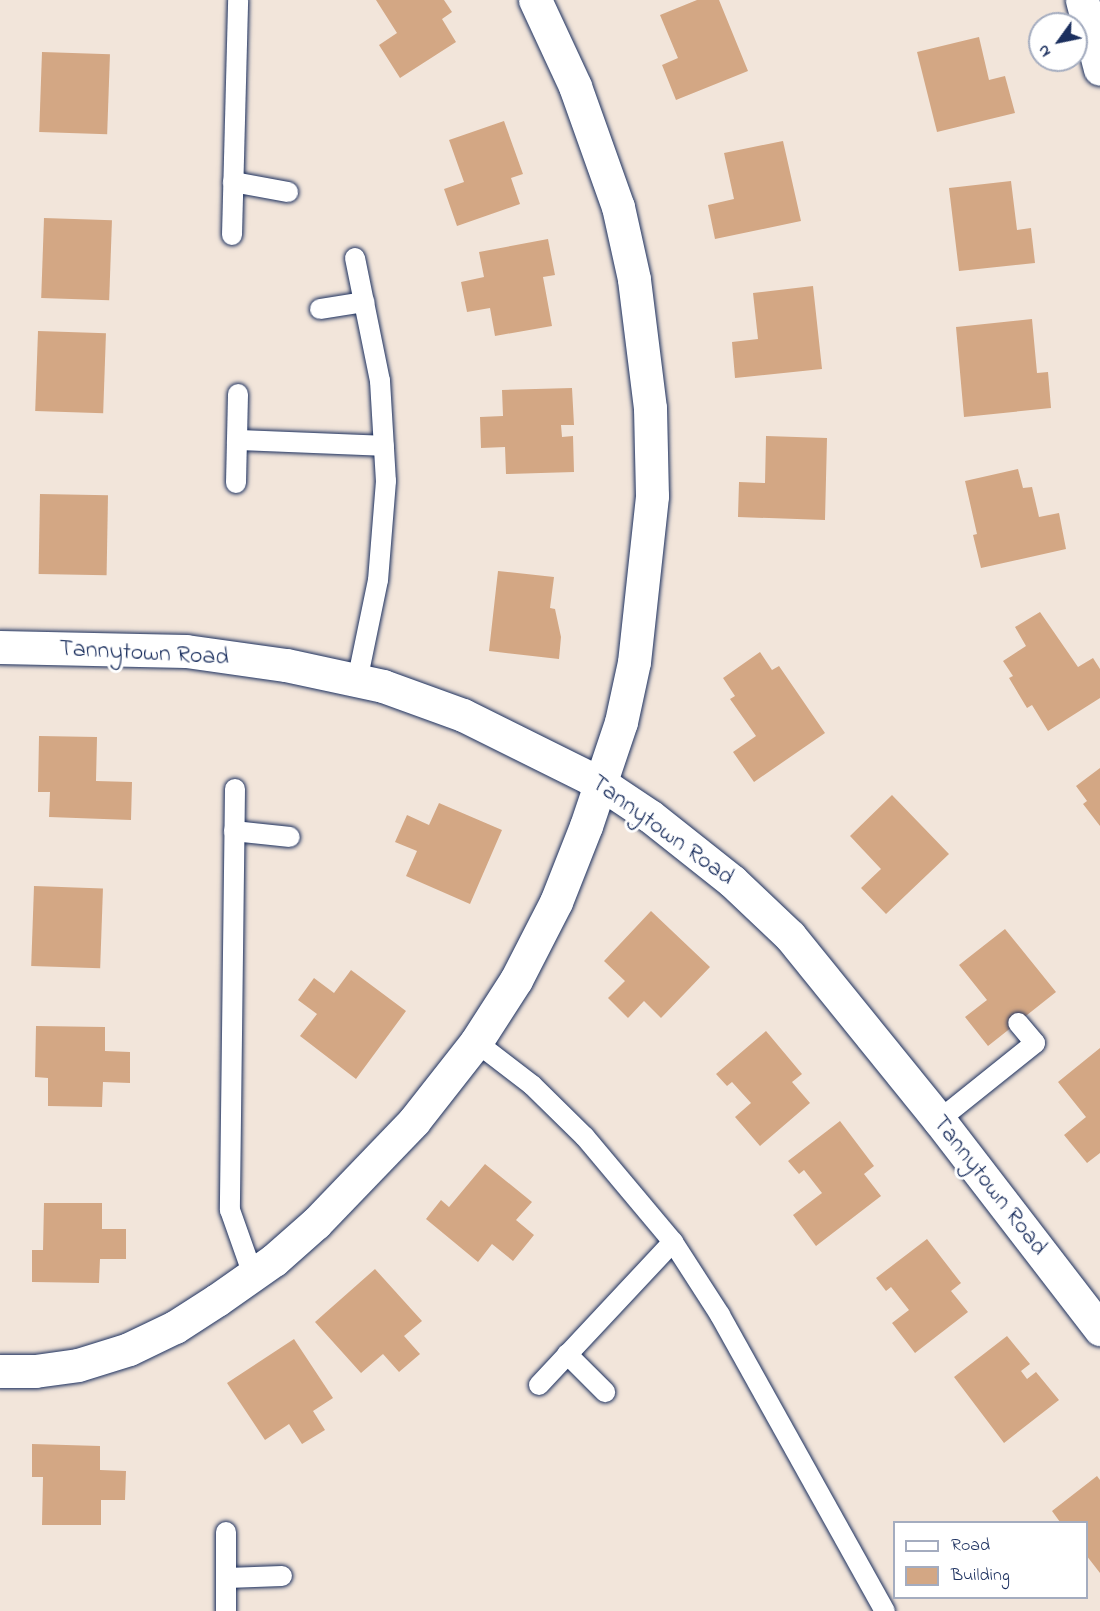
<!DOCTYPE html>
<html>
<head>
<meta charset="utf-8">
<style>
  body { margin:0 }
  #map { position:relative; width:1100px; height:1611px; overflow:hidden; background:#f2e5da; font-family:"Indie Flower",sans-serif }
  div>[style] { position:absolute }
  .building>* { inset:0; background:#d3a784; transform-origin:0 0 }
  .roads { filter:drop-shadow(0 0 2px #1b2f5e) drop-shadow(0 0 2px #1b2f5e) }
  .lane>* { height:20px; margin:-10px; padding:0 10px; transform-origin:10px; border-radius:10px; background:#fff }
  .street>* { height:33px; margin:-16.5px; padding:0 16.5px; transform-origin:16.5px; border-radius:16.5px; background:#fff }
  span { translate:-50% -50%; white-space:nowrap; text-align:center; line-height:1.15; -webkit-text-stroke:6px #fff; paint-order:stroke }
  .street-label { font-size:24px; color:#1b2f5e }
  .legend { position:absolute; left:893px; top:1521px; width:195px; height:78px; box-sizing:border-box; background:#fff; border:2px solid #a4acbf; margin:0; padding:8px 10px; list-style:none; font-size:18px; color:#1b2f5e }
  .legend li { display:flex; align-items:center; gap:12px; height:30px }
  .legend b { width:30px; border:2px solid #a4acbf }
  .north { position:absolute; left:1028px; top:12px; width:60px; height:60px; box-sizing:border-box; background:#fff; border:2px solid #a4acbf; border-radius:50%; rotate:237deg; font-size:16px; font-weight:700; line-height:24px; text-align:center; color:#1b2f5e }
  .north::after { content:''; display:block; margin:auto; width:21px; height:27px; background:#1b2f5e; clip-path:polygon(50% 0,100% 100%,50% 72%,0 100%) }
</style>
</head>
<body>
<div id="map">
  <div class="building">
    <div style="clip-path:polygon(376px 0,444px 0,452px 12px,442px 19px,456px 42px,400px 78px,379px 45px,397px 33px)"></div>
    <div style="clip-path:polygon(697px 0,719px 0,748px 71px,676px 100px,662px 65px,678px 58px,660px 15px)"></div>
    <div style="clip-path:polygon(979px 37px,989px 80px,1005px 76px,1015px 113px,937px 132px,917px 52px)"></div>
    <div style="left:42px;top:52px;width:68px;height:80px;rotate:2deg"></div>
    <div style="clip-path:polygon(504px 121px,523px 174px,511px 178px,520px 204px,457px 226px,444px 189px,464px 182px,449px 140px)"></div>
    <div style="clip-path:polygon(783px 141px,801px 221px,715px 239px,708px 205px,734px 199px,724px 153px)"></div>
    <div style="clip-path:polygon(1011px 181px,1017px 230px,1031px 228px,1035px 263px,959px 271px,949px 188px)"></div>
    <div style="left:44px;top:218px;width:68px;height:80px;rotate:2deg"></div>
    <div style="clip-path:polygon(548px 239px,555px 275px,543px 277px,552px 326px,495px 336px,490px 308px,467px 312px,461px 282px,484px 277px,479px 252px)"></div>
    <div style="clip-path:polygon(813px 286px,822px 369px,735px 378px,732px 342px,758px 339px,753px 293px)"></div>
    <div style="clip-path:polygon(1032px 319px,1037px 373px,1048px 372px,1051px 408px,964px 417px,956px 327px)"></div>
    <div style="left:38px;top:331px;width:68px;height:80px;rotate:2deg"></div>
    <div style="clip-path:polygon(572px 388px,574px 425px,561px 425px,562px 437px,573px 436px,574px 472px,506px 474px,505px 447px,481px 448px,480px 417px,503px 416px,502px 390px)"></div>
    <div style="clip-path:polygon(766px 436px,827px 438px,825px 520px,738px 517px,739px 482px,765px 483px)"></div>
    <div style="clip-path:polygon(1018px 469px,1023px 488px,1032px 487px,1039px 517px,1059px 513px,1066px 549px,981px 568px,973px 535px,977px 534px,965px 481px)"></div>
    <div style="left:40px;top:494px;width:68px;height:80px;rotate:1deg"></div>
    <div style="clip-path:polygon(498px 571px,554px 577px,550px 608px,555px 609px,561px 637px,559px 659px,489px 651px)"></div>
    <div style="clip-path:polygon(1040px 612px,1078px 667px,1093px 658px,1100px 669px,1100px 698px,1048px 731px,1032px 705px,1027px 708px,1009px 678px,1013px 676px,1003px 661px,1026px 646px,1015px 627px)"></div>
    <div style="clip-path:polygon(760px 652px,772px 670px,779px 666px,825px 733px,754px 782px,733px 752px,756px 736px,730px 699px,735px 696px,723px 678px)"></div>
    <div style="clip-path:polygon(39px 736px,97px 737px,96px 781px,132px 782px,131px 820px,49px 817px,50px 792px,38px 792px)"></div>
    <div style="clip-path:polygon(1100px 768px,1100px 826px,1083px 804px,1087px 801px,1076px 786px)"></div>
    <div style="clip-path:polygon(892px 795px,949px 854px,886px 914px,861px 888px,881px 869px,850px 836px)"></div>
    <div style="clip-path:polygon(439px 803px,502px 830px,470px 904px,406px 876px,417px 851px,395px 842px,407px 815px,429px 825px)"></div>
    <div style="left:34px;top:886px;width:69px;height:80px;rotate:2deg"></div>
    <div style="clip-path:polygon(651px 911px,710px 967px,661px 1018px,644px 1001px,628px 1018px,608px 998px,625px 981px,604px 961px)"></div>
    <div style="clip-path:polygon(1005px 929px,1056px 992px,988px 1046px,965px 1017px,987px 1000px,959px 965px)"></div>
    <div style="clip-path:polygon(351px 970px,406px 1011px,356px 1079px,300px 1036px,317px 1014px,298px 1000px,314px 978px,334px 993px)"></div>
    <div style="clip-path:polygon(36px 1026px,105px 1027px,105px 1051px,130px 1052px,130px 1083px,103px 1082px,102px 1107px,48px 1106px,48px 1078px,35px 1077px)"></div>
    <div style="clip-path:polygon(766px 1031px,802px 1074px,792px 1082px,810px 1103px,760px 1146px,735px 1117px,751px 1103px,732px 1082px,727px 1086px,716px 1074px)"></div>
    <div style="clip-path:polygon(1100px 1048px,1100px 1153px,1087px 1163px,1064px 1135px,1086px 1117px,1058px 1082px)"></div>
    <div style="clip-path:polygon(840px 1121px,874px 1166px,864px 1174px,881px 1196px,816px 1246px,793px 1215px,822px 1193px,804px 1170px,799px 1174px,788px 1161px)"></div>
    <div style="clip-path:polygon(485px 1164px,532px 1202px,516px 1220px,534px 1235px,513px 1261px,492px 1244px,478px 1262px,426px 1219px,441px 1200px,449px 1207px)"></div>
    <div style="clip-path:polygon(44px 1203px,102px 1203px,102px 1229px,126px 1229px,126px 1259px,100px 1259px,99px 1283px,32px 1282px,32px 1250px,43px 1250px)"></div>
    <div style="clip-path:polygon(927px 1239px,961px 1283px,951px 1291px,968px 1312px,915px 1353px,892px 1323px,909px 1310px,891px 1287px,886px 1291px,876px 1278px)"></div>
    <div style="clip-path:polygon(375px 1269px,422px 1321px,404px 1336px,420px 1354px,399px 1372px,383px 1354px,361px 1373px,315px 1322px)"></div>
    <div style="clip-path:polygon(1007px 1336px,1030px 1364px,1021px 1371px,1027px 1379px,1036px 1372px,1059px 1400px,1004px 1443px,954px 1377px)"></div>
    <div style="clip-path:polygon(294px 1339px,333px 1398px,313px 1411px,325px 1430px,302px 1444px,289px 1424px,265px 1440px,227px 1383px)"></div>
    <div style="clip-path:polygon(32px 1444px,100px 1446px,100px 1470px,126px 1471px,125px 1500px,101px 1500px,101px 1525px,42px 1525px,43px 1477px,32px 1477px)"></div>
    <div style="clip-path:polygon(1097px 1476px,1100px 1480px,1100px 1573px,1086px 1555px,1086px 1522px,1060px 1522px,1052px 1511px)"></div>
  </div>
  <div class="roads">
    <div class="lane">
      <div style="left:233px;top:182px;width:56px;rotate:10.3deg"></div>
      <div style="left:232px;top:235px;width:235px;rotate:-88.5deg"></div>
      <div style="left:355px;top:258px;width:126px;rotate:78.5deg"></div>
      <div style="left:380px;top:381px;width:100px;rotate:86.6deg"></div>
      <div style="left:386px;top:481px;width:99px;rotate:94.6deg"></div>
      <div style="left:378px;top:580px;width:103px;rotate:101.7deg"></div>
      <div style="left:320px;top:309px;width:45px;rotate:-9deg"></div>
      <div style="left:237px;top:440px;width:147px;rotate:2.3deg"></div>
      <div style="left:236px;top:483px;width:89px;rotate:-88.7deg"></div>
      <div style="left:235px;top:789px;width:421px;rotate:90.7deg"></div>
      <div style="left:230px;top:1210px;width:69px;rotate:70.5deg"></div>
      <div style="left:234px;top:831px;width:56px;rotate:6.1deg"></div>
      <div style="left:476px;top:1042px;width:71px;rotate:37.5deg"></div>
      <div style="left:532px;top:1085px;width:74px;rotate:44.5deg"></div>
      <div style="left:585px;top:1137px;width:137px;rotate:50deg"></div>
      <div style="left:673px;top:1242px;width:87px;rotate:57.2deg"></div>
      <div style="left:720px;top:1315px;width:339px;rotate:60.9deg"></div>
      <div style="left:939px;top:1120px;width:123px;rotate:-38.7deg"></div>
      <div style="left:1035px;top:1043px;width:26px;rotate:-130deg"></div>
      <div style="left:567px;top:1354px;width:54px;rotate:45deg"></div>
      <div style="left:539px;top:1385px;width:196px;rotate:-46.9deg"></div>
      <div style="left:227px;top:1578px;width:55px;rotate:-2.1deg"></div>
      <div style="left:226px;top:1611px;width:79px;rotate:-90deg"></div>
    </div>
    <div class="street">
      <div style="left:1082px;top:0;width:71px;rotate:75.4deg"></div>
      <div style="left:0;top:647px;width:186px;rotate:1.2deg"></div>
      <div style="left:186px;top:651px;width:101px;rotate:8deg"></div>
      <div style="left:286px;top:665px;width:99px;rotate:12.2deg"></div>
      <div style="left:383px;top:686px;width:85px;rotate:19.9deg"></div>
      <div style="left:463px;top:715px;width:155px;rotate:26.4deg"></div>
      <div style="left:602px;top:784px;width:58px;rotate:33.7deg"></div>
      <div style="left:650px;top:816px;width:105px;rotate:38.4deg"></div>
      <div style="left:732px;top:881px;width:80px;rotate:43.5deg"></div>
      <div style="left:790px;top:936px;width:237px;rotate:51deg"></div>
      <div style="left:939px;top:1120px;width:264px;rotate:52.4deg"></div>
      <div style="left:0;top:1371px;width:35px"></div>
      <div style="left:35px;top:1371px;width:43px;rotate:-7.9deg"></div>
      <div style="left:78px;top:1365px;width:53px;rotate:-17.4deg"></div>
      <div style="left:129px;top:1349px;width:51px;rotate:-25.6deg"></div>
      <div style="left:175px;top:1327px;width:50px;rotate:-32.7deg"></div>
      <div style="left:217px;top:1300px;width:70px;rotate:-35.1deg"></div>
      <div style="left:274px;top:1260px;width:56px;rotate:-41.4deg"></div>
      <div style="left:316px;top:1223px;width:141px;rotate:-46.1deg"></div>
      <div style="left:414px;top:1121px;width:100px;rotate:-51.9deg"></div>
      <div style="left:476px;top:1042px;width:74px;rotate:-57.2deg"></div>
      <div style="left:516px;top:980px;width:88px;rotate:-62.9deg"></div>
      <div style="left:556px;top:902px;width:82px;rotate:-68.5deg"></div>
      <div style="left:586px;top:826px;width:110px;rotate:-71.4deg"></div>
      <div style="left:621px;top:722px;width:61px;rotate:-77.8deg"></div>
      <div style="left:634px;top:662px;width:167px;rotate:-83.8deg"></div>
      <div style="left:652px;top:496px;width:88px;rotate:-91.3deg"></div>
      <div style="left:650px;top:408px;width:130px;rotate:-97.1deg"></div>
      <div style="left:634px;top:279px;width:74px;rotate:-102.5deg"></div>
      <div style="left:618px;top:207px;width:128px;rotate:-109.6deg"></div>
      <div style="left:575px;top:86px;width:95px;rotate:-114.9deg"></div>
    </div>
  </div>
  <div class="street-label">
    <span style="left:144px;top:654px;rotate:3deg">Tannytown Road</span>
    <span style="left:662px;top:831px;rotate:36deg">Tannytown Road</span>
    <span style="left:989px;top:1186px;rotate:52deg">Tannytown Road</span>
  </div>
  <ul class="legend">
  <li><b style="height:8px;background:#fff"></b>Road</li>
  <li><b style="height:16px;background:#d3a784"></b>Building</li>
  </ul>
  <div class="north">N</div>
</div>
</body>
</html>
